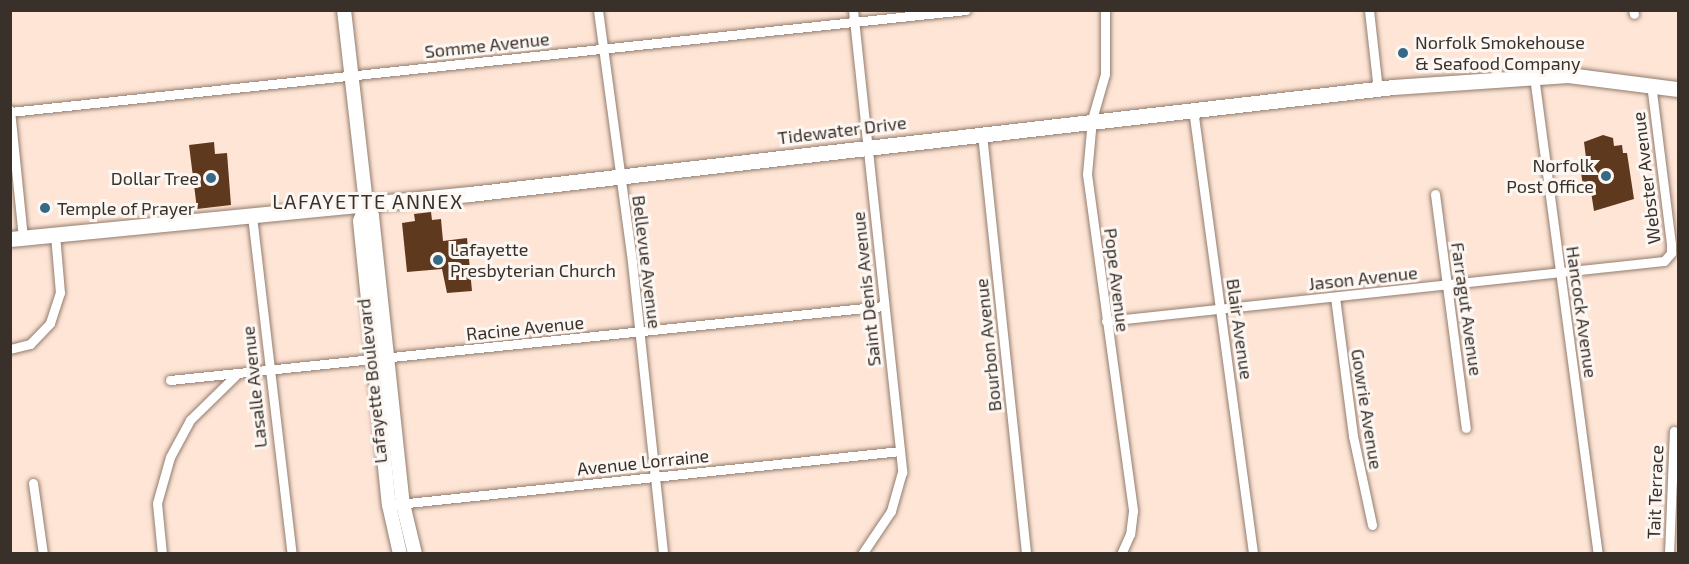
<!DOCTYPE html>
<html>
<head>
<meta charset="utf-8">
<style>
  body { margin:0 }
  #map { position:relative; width:1689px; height:564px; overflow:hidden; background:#fee5d5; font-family:"Exo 2",sans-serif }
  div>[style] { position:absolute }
  .building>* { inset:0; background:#5f391e }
  .roads { filter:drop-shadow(0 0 2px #927c6e) drop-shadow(0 0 2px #927c6e) }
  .minor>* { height:9px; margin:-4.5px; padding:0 4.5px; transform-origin:4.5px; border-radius:4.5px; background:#fff }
  .primary>* { height:14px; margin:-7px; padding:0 7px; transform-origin:7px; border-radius:7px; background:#fff }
  .trunk>* { height:15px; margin:-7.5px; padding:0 7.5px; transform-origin:7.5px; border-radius:7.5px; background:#fff }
  .dots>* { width:16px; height:16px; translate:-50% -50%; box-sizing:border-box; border:3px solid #fcf7f3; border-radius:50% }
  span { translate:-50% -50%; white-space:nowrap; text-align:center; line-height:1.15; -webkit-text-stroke:6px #fcf7f3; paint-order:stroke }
  .poi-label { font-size:18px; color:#3a302a }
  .left { translate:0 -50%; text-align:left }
  .right { translate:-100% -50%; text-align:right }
  .street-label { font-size:18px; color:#3a302a }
  .neighbourhood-label { font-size:20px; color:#3a302a; letter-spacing:1.5px }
  .frame { position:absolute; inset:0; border:12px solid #3a302a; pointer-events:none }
</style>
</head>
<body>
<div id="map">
  <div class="building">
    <div style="clip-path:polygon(1603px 135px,1613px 138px,1614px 146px,1622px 145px,1623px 153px,1627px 153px,1634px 199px,1594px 211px,1591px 192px,1584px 193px,1579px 159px,1586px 158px,1584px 142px)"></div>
    <div style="clip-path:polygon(214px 142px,215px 154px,227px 153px,231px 205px,197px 209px,189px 145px)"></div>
    <div style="clip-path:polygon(431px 212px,432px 220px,441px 219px,443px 241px,467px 238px,472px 291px,447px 293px,442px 269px,407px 272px,402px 223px,415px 221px,414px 214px)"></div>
  </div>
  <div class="roads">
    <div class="minor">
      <div style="left:598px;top:10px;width:254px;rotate:82.3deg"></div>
      <div style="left:632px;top:262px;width:294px;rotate:83.9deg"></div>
      <div style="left:853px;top:10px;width:465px;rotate:83.9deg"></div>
      <div style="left:902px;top:472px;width:41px;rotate:105.8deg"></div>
      <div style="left:891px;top:511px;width:52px;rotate:124deg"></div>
      <div style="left:1105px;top:10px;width:64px;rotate:90deg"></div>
      <div style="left:1105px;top:74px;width:47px;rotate:106.1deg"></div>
      <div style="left:1092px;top:119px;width:55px;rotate:95.2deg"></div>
      <div style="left:1087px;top:174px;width:340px;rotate:82.2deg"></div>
      <div style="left:1133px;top:511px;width:23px;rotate:97deg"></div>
      <div style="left:1130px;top:534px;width:22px;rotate:114deg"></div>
      <div style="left:1369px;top:10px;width:81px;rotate:83.6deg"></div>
      <div style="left:1633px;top:10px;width:4px;rotate:76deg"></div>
      <div style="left:1534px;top:76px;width:482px;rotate:82.4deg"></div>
      <div style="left:1193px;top:109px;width:449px;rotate:82.3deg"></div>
      <div style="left:10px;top:110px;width:129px;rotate:84.2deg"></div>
      <div style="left:10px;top:112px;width:961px;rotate:-6.09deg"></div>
      <div style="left:982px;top:134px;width:422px;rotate:84deg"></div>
      <div style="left:1435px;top:194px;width:236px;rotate:82.5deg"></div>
      <div style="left:252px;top:216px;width:340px;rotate:83.3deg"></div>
      <div style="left:1335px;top:297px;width:140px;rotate:82.6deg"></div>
      <div style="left:1353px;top:436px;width:91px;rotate:77.9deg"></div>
      <div style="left:1106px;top:321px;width:561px;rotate:-6.14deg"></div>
      <div style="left:1664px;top:261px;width:11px;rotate:-49deg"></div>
      <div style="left:1671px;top:253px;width:9px;rotate:-90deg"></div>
      <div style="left:1671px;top:244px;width:162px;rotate:-97.1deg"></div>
      <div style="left:10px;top:349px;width:21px;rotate:-14deg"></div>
      <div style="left:30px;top:344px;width:29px;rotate:-46deg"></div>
      <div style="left:50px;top:323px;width:32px;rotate:-72deg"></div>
      <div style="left:60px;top:293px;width:58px;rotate:-94.9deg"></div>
      <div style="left:170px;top:380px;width:718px;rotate:-5.92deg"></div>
      <div style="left:33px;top:483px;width:72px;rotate:82deg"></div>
      <div style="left:389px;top:505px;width:514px;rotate:-6.03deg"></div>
      <div style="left:162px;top:554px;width:51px;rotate:-95.6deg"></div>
      <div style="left:157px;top:503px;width:48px;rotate:-74.2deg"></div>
      <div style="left:170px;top:457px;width:42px;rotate:-61.6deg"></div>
      <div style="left:190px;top:420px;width:63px;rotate:-44.4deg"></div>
      <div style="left:1669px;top:554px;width:123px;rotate:-87.7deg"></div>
    </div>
    <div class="primary">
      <div style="left:344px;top:10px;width:195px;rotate:83.5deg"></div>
      <div style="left:366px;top:204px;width:13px;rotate:63deg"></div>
      <div style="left:372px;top:216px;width:290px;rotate:83.9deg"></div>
      <div style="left:403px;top:504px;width:51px;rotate:76.5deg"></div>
      <div style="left:366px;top:204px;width:18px;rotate:109deg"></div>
      <div style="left:360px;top:221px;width:285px;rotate:84.2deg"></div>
      <div style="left:389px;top:505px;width:50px;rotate:77.3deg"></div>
    </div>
    <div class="trunk">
      <div style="left:10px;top:239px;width:462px;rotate:-5.6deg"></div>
      <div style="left:470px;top:194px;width:929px;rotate:-6.61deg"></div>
      <div style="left:1393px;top:87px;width:175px;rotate:-3.9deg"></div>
      <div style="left:1568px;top:75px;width:111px;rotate:7.3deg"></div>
    </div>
  </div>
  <div class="dots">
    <div style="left:1403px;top:53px;background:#356986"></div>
    <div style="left:1606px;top:176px;background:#356986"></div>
    <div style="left:211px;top:178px;background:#356986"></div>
    <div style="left:45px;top:208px;background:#356986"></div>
    <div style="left:438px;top:260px;background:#356986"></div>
  </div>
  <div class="poi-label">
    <span class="left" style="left:1415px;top:53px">Norfolk Smokehouse<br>&amp; Seafood Company</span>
    <span class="right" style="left:1594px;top:176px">Norfolk<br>Post Office</span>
    <span class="right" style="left:199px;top:178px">Dollar Tree</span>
    <span class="left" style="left:57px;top:208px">Temple of Prayer</span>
    <span class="left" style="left:450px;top:260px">Lafayette<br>Presbyterian Church</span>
  </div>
  <div class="street-label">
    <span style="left:487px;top:45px;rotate:-6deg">Somme Avenue</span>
    <span style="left:842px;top:130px;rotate:-7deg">Tidewater Drive</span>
    <span style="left:1646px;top:178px;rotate:-97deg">Webster Avenue</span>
    <span style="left:647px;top:262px;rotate:83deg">Bellevue Avenue</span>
    <span style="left:1363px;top:278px;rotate:-6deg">Jason Avenue</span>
    <span style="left:1117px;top:280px;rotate:83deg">Pope Avenue</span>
    <span style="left:866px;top:289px;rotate:-96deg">Saint Denis Avenue</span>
    <span style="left:1467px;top:309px;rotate:82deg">Farragut Avenue</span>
    <span style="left:1582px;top:312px;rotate:82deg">Hancock Avenue</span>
    <span style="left:525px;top:328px;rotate:-6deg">Racine Avenue</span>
    <span style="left:1240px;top:329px;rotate:82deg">Blair Avenue</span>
    <span style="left:988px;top:345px;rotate:-96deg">Bourbon Avenue</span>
    <span style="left:372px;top:381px;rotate:-96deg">Lafayette Boulevard</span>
    <span style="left:254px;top:387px;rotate:-96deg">Lasalle Avenue</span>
    <span style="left:1367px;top:409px;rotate:81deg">Gowrie Avenue</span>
    <span style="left:643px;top:462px;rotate:-6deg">Avenue Lorraine</span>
    <span style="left:1655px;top:492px;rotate:-88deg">Tait Terrace</span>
  </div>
  <div class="neighbourhood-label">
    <span style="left:368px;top:201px">LAFAYETTE ANNEX</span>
  </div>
  <div class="frame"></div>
</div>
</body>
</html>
